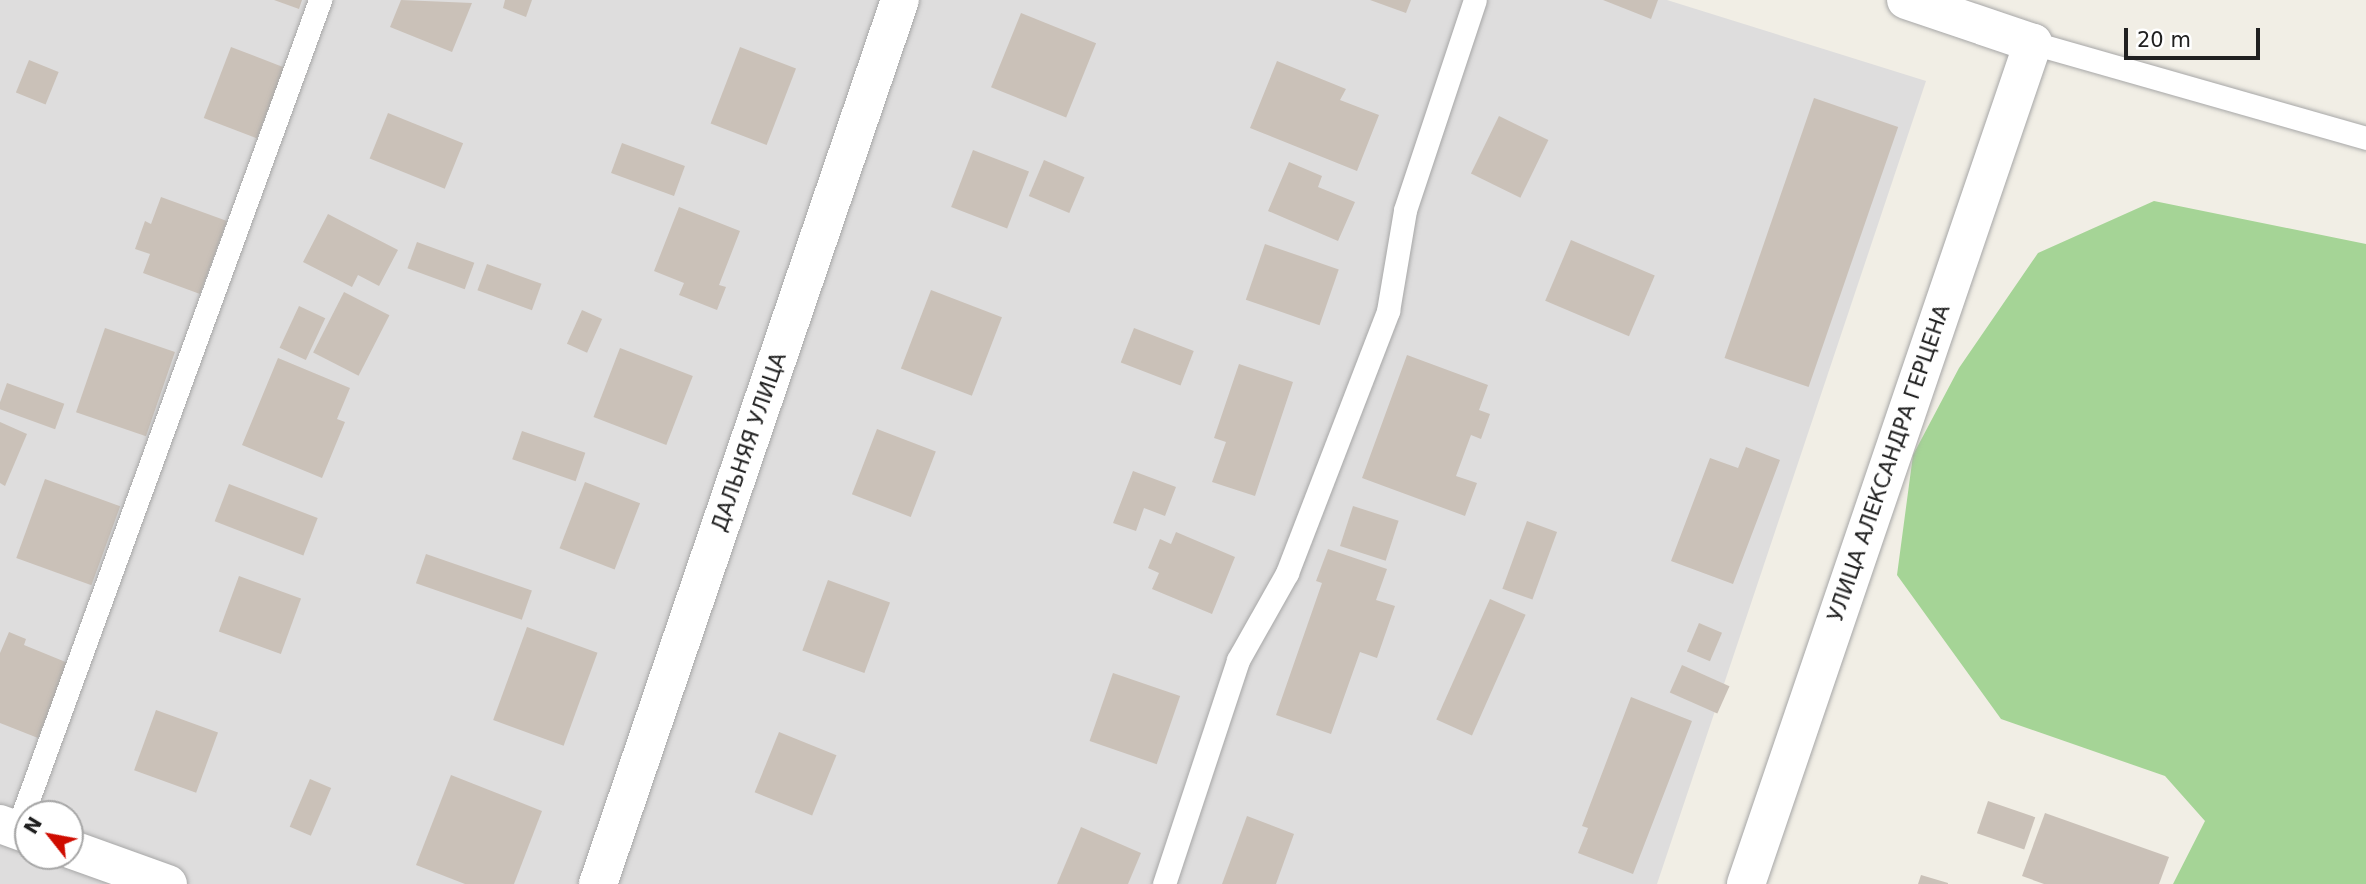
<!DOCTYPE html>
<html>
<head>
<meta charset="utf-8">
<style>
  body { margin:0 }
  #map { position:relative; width:2366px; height:884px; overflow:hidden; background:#f1eee5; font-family:"DejaVu Sans",sans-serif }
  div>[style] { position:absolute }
  .residential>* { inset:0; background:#dedddd }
  .forest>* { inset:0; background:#a5d496 }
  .building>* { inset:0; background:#cac1b8; transform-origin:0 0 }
  .roads { filter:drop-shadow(0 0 2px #a7a7a7) drop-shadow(0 0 2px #a7a7a7) }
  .lane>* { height:23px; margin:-11.5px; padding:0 11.5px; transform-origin:11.5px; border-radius:11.5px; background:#fff }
  .street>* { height:38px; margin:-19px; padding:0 19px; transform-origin:19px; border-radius:19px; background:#fff }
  span { translate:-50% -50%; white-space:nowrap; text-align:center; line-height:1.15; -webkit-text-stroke:5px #fff; paint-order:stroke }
  .street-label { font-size:21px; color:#202020 }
  .north { position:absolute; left:14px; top:800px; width:70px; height:70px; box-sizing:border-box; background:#fff; border:2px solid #a6a6a6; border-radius:50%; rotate:301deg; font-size:19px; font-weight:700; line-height:28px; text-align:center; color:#202020 }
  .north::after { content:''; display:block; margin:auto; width:24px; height:32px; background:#cf0c00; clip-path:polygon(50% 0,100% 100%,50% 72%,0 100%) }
  .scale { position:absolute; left:2124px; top:28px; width:136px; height:32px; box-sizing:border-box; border:4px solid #202020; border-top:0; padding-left:9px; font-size:21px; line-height:24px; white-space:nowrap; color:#202020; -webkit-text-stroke:5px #fff; paint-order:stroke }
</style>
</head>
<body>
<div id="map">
  <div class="residential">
    <div style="clip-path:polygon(evenodd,0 0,1667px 0,1926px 81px,1657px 884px,0 884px,0 0,28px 814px,70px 814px,70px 856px,28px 856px,28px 814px)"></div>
  </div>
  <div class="forest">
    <div style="clip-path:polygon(2154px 201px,2366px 244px,2366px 884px,2173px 884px,2205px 821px,2165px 776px,2001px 719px,1897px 575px,1913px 455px,1959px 368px,2038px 253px)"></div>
  </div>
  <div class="building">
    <div style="clip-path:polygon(274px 0,302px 0,299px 9px)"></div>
    <div style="clip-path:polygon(401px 0,472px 3px,452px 52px,390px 27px)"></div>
    <div style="clip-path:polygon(505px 0,532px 0,526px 17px,503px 8px)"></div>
    <div style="clip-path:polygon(1370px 0,1411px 0,1406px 13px)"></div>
    <div style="clip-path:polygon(1603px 0,1658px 0,1651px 19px)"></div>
    <div style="left:1021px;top:13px;width:81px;height:80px;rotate:22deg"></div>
    <div style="left:231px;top:47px;width:57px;height:76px;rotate:21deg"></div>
    <div style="left:740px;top:47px;width:60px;height:82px;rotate:21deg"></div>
    <div style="left:29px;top:60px;width:32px;height:35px;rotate:22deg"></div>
    <div style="clip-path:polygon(1277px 61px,1346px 89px,1340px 100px,1379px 115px,1357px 171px,1250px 128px)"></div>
    <div style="left:1814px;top:98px;width:89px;height:275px;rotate:19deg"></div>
    <div style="left:388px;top:113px;width:81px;height:49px;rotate:22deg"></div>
    <div style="left:1499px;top:116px;width:55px;height:64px;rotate:26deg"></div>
    <div style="left:622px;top:143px;width:67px;height:32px;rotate:20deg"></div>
    <div style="left:973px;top:150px;width:60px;height:61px;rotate:21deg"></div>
    <div style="left:1044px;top:160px;width:44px;height:39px;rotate:23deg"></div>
    <div style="clip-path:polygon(1289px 162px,1322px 176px,1318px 187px,1355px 202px,1338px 241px,1268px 211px)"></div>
    <div style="clip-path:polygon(161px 197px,227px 221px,200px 294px,143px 273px,150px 254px,135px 249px,145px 221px,151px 224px)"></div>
    <div style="clip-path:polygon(679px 207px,740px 231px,719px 285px,726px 287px,717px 310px,679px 295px,684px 283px,654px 271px)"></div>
    <div style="clip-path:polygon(328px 214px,398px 250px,379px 286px,358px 275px,352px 287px,303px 262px)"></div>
    <div style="left:1571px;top:240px;width:91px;height:66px;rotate:23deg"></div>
    <div style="left:417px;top:242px;width:61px;height:28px;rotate:20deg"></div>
    <div style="left:1265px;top:244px;width:78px;height:59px;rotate:19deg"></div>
    <div style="left:487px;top:264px;width:58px;height:28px;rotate:20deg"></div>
    <div style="left:931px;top:290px;width:76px;height:84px;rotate:21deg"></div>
    <div style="left:344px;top:292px;width:51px;height:68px;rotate:27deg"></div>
    <div style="left:299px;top:306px;width:29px;height:46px;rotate:25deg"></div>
    <div style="left:582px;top:310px;width:22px;height:37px;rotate:24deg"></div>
    <div style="left:105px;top:328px;width:74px;height:89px;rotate:19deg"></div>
    <div style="left:1134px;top:328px;width:64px;height:37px;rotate:21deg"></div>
    <div style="left:620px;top:348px;width:78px;height:74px;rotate:21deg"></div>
    <div style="clip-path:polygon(1407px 355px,1488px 385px,1479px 410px,1490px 414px,1481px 439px,1471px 435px,1456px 476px,1477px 483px,1465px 516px,1362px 478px)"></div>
    <div style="clip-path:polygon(278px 358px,350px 388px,337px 419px,345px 422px,322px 478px,242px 445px)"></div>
    <div style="clip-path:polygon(1239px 364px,1293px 382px,1255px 496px,1212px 482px,1226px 442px,1214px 438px)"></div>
    <div style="left:7px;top:383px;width:61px;height:27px;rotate:20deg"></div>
    <div style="clip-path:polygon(0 422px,27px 434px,5px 486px,0 483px)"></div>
    <div style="left:877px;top:429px;width:63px;height:70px;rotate:21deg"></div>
    <div style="left:522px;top:431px;width:67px;height:30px;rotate:19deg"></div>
    <div style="clip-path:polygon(1746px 447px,1780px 460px,1733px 584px,1671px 561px,1710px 458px,1738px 468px)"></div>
    <div style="clip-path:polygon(1133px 471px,1176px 487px,1165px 516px,1144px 508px,1136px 531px,1113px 523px)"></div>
    <div style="left:45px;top:479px;width:80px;height:84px;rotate:20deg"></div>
    <div style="left:585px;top:482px;width:59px;height:71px;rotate:21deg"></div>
    <div style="left:229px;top:484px;width:95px;height:40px;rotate:21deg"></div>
    <div style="left:1353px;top:506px;width:48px;height:42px;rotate:18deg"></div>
    <div style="left:1527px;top:521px;width:32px;height:72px;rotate:20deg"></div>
    <div style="clip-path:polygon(1176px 532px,1235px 557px,1212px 614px,1152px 589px,1159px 573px,1148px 568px,1160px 539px,1171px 544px)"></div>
    <div style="clip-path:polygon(1328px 549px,1387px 569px,1376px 600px,1395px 606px,1377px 658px,1360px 652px,1331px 734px,1276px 715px,1322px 583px,1316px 581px)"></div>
    <div style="left:426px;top:554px;width:112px;height:31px;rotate:19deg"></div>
    <div style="left:239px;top:576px;width:66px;height:59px;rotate:20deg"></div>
    <div style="left:828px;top:580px;width:66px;height:75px;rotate:20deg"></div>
    <div style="left:1490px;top:599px;width:39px;height:132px;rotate:24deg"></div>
    <div style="left:1699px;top:623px;width:25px;height:31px;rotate:23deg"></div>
    <div style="left:527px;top:627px;width:75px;height:99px;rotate:20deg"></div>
    <div style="clip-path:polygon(9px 632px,26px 639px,24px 645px,68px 663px,38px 738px,0 723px,0 653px)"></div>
    <div style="left:1682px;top:665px;width:52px;height:30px;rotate:24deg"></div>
    <div style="left:1113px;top:673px;width:71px;height:72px;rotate:19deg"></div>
    <div style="clip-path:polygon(1631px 697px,1692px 721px,1633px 874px,1578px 853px,1588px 828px,1582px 826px)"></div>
    <div style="left:156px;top:710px;width:66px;height:64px;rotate:20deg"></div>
    <div style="left:779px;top:732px;width:62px;height:65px;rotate:22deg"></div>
    <div style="clip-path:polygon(451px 775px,542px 811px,514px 884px,465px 884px,416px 865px)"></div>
    <div style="left:310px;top:779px;width:23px;height:52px;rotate:23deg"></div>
    <div style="left:1988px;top:801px;width:50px;height:34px;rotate:19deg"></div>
    <div style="clip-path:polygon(2045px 813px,2169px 857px,2159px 884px,2044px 884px,2022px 876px)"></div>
    <div style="clip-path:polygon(1247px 816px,1294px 834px,1276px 884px,1222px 884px)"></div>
    <div style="clip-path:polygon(1081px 827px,1141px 853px,1128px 884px,1057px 884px)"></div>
    <div style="clip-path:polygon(1921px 875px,1948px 883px,1948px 884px,1918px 884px)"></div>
  </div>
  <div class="roads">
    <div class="lane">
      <div style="left:2033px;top:43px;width:346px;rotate:15.9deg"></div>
      <div style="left:17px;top:830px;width:884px;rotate:-69.94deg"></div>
      <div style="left:1164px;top:884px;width:236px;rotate:-71.7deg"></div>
      <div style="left:1238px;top:660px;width:100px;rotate:-60.6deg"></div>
      <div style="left:1287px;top:573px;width:281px;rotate:-68.9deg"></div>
      <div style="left:1388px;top:311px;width:102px;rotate:-80.4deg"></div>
      <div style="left:1405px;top:210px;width:221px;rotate:-71.6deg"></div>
    </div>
    <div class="street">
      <div style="left:0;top:824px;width:30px;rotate:20deg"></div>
      <div style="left:70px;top:849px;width:104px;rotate:19.7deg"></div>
      <div style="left:598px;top:884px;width:934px;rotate:-71.14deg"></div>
      <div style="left:1746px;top:884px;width:889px;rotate:-71.16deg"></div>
      <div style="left:2033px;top:43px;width:134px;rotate:-161.3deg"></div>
    </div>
  </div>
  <div class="street-label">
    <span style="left:749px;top:442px;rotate:-71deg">ДАЛЬНЯЯ УЛИЦА</span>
    <span style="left:1889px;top:463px;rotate:-71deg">УЛИЦА АЛЕКСАНДРА ГЕРЦЕНА</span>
  </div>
  <div class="north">N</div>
  <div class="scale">20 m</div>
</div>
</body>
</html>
